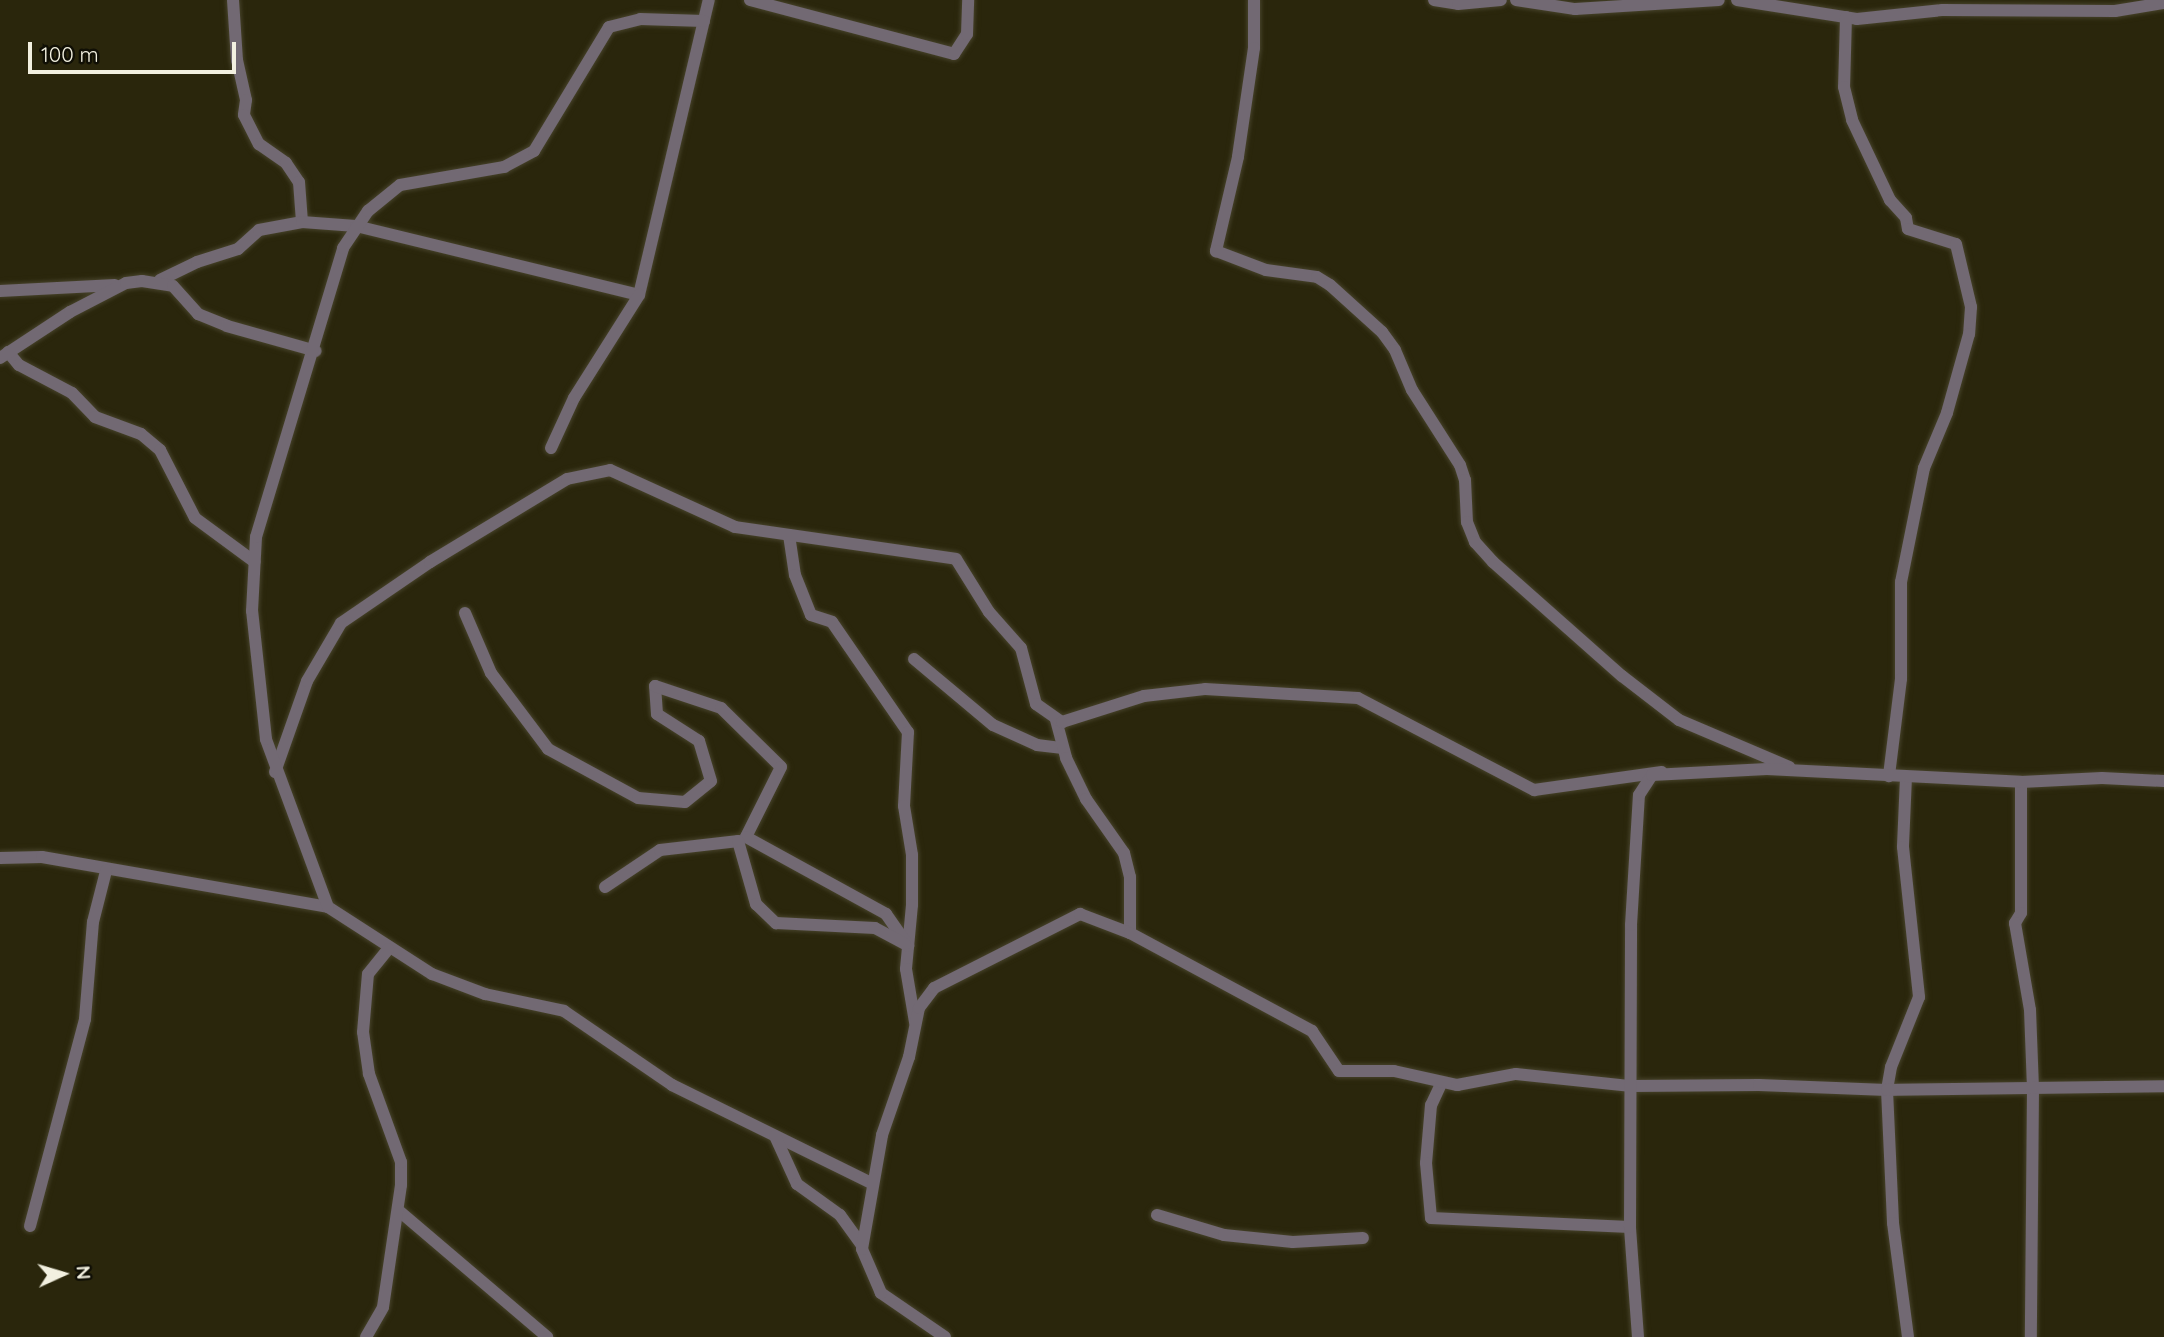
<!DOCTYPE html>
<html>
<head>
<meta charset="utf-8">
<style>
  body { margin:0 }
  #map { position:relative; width:2164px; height:1337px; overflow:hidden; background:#2a260c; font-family:Quicksand,sans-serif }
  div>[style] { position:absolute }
  .roads { filter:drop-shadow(0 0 2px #46422a) drop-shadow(0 0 2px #46422a) }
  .minor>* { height:12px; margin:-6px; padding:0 6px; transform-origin:6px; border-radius:6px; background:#726973 }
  span { translate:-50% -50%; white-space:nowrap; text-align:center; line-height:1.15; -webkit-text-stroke:7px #100f05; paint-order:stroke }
  .north { position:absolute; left:28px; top:1239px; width:70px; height:70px; -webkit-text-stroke:5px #100f05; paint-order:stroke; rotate:86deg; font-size:19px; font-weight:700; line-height:28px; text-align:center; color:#f2f0e0 }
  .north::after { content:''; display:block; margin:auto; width:24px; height:32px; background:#f2f0e0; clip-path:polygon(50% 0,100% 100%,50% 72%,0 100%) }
  .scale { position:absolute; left:28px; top:42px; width:208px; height:32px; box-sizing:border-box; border:4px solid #f2f0e0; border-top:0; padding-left:9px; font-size:21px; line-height:24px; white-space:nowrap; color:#f2f0e0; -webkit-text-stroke:5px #100f05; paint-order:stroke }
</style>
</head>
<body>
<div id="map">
  <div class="roads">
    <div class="minor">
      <div style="left:233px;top:0;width:60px;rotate:86.2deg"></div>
      <div style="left:237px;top:60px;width:41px;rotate:77.3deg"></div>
      <div style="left:246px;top:100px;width:15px;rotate:98deg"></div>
      <div style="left:244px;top:115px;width:33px;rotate:63deg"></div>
      <div style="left:259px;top:144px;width:33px;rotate:35deg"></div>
      <div style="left:286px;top:163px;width:23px;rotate:56deg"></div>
      <div style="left:299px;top:182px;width:40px;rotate:85.7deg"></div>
      <div style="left:750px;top:0;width:211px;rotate:14.8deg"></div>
      <div style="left:954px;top:54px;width:24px;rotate:-57deg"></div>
      <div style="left:967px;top:34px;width:34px;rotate:-88deg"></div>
      <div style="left:1254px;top:0;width:48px;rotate:90deg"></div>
      <div style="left:1254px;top:48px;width:110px;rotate:98.4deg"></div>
      <div style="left:1238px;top:157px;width:97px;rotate:103.2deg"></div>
      <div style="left:1216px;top:251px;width:53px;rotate:20.8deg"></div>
      <div style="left:1266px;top:270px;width:51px;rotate:7.8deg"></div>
      <div style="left:1317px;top:277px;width:15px;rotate:32deg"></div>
      <div style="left:1330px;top:285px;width:70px;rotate:42.1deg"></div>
      <div style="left:1382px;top:332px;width:22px;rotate:54deg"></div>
      <div style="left:1395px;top:350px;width:43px;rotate:67deg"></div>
      <div style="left:1412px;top:390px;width:89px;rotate:57.4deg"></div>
      <div style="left:1460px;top:465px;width:16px;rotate:72deg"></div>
      <div style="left:1465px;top:480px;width:42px;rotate:87.3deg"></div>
      <div style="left:1467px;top:522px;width:22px;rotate:68deg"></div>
      <div style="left:1475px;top:542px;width:27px;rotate:48deg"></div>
      <div style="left:1493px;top:562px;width:172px;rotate:41.5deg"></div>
      <div style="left:1622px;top:676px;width:72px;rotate:37.7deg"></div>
      <div style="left:1679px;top:720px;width:120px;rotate:23.1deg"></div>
      <div style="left:1434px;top:0;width:24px;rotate:9deg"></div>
      <div style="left:1458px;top:4px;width:43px;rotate:-5.3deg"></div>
      <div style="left:1516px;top:0;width:60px;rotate:8.7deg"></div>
      <div style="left:1575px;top:9px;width:144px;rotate:-3.6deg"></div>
      <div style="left:1737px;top:0;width:121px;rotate:9deg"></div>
      <div style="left:1857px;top:19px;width:85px;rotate:-6deg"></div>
      <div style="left:1942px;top:10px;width:173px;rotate:0.3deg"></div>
      <div style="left:2115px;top:11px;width:50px;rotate:-9.3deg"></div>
      <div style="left:1846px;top:17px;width:70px;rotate:91.6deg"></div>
      <div style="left:1844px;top:87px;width:34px;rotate:76deg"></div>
      <div style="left:1852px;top:120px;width:89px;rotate:64.6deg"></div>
      <div style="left:1890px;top:200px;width:24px;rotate:48deg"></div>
      <div style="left:1906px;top:218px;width:11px;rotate:80deg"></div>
      <div style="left:1908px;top:229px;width:50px;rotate:17.4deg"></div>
      <div style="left:1956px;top:244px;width:65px;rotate:76.6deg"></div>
      <div style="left:1971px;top:307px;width:27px;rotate:94deg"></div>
      <div style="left:1969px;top:334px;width:82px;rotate:105.6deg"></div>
      <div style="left:1947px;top:413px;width:60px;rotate:112.7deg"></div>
      <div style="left:1924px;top:468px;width:116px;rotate:101.4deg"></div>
      <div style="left:1901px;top:582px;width:97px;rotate:90deg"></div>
      <div style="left:1901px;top:679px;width:98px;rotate:97.1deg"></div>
      <div style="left:160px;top:280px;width:41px;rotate:-25.9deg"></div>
      <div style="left:197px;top:262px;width:43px;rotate:-17.6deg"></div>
      <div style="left:238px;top:249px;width:28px;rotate:-42deg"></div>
      <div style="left:259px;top:230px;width:44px;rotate:-10.5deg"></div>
      <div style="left:302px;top:222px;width:54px;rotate:4.2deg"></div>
      <div style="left:356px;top:226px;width:291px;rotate:13.7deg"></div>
      <div style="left:639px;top:295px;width:303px;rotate:-76.7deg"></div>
      <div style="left:0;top:291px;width:115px;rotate:-3deg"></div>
      <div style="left:8px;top:352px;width:17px;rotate:50deg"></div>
      <div style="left:19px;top:365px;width:60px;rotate:27.8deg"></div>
      <div style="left:72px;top:393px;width:33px;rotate:46deg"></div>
      <div style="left:95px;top:417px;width:49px;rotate:20.3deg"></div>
      <div style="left:141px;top:434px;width:25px;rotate:40deg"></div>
      <div style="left:160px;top:450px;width:76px;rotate:62.8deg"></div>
      <div style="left:195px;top:518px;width:74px;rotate:36.3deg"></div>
      <div style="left:0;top:358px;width:84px;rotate:-33.3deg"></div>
      <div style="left:70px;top:312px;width:63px;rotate:-27.4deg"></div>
      <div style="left:126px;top:283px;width:16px;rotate:-7deg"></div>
      <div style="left:142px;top:281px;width:31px;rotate:9deg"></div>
      <div style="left:173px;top:286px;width:38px;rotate:48deg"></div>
      <div style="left:198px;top:314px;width:31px;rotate:22deg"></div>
      <div style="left:227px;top:326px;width:92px;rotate:15.7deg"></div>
      <div style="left:551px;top:448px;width:55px;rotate:-65.3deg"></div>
      <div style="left:574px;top:398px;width:122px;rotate:-57.7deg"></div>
      <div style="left:789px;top:535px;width:40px;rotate:81.5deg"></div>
      <div style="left:795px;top:575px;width:43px;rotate:68.2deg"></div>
      <div style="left:811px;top:615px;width:22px;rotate:18deg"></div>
      <div style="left:832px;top:622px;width:134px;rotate:55.4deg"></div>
      <div style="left:908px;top:732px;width:74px;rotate:93.1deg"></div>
      <div style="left:904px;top:806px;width:50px;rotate:80.7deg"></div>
      <div style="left:912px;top:855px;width:50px;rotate:90deg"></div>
      <div style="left:912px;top:905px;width:64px;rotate:95.4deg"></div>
      <div style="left:906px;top:969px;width:54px;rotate:80.4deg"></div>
      <div style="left:465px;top:613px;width:65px;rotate:66.6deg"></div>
      <div style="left:491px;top:673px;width:95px;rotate:53.1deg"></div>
      <div style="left:548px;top:749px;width:102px;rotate:28.6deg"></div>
      <div style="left:638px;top:798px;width:47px;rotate:4.9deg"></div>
      <div style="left:685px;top:802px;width:33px;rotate:-39deg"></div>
      <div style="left:711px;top:781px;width:42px;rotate:-106.7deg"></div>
      <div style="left:699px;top:741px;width:50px;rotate:-147.3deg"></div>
      <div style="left:657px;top:714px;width:28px;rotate:-94deg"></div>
      <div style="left:655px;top:686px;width:70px;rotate:18.4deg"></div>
      <div style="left:721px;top:708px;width:84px;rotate:44.5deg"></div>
      <div style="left:781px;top:767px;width:78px;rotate:116.6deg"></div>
      <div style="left:746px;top:837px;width:160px;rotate:28.8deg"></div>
      <div style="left:886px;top:914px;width:39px;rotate:55deg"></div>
      <div style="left:914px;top:659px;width:103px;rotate:39.9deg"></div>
      <div style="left:993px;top:725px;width:48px;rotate:24.4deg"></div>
      <div style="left:1037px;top:745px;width:26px;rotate:7deg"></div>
      <div style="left:1056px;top:720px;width:39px;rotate:75deg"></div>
      <div style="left:1066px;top:758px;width:46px;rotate:64deg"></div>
      <div style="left:1086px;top:799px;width:66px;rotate:54.9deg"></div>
      <div style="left:1124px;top:853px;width:25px;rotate:76deg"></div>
      <div style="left:1130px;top:877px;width:56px;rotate:90deg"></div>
      <div style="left:275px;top:772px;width:96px;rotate:-70.6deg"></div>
      <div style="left:307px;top:681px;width:67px;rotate:-59.6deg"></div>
      <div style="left:341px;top:623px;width:108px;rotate:-34.4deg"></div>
      <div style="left:430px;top:562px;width:160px;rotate:-31.2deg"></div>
      <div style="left:567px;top:479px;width:44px;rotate:-11.8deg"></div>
      <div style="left:610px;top:470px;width:137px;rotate:24.5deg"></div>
      <div style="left:735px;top:527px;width:223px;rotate:8.2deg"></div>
      <div style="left:956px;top:559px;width:62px;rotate:58.1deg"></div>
      <div style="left:989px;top:612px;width:48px;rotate:48.4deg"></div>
      <div style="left:1021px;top:648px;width:58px;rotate:75deg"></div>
      <div style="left:1036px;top:704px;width:32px;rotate:35deg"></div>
      <div style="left:1062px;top:722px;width:86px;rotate:-17.6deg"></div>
      <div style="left:1144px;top:696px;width:61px;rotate:-6.5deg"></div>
      <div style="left:1205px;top:689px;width:153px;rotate:3.4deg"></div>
      <div style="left:1358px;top:698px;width:199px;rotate:27.6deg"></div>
      <div style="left:1534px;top:790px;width:129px;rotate:-8deg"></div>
      <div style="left:1906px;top:777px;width:70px;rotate:92.5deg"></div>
      <div style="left:1903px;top:847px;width:151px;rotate:83.9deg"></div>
      <div style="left:1919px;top:997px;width:75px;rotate:111.8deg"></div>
      <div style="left:1891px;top:1067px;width:23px;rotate:100deg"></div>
      <div style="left:1887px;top:1090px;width:133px;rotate:87.4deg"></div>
      <div style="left:1893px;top:1223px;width:115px;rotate:82.5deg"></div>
      <div style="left:2021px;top:782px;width:131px;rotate:90deg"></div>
      <div style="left:2021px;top:913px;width:12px;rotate:121deg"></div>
      <div style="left:2015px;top:923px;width:88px;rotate:80.2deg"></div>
      <div style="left:2030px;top:1010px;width:78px;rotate:87.8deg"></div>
      <div style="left:2033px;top:1088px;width:249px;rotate:90.5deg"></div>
      <div style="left:0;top:858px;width:42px;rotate:-1.4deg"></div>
      <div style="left:42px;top:857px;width:290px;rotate:9.9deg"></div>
      <div style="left:328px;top:907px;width:124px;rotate:32.8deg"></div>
      <div style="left:432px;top:974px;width:57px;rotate:20.7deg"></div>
      <div style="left:485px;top:994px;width:81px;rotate:12.1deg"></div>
      <div style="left:564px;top:1011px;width:131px;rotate:34.4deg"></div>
      <div style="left:672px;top:1085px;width:224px;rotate:26.2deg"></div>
      <div style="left:605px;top:887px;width:66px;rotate:-33.9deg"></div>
      <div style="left:660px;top:850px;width:79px;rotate:-6.6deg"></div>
      <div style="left:738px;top:841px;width:66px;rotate:74.1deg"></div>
      <div style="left:756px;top:904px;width:28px;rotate:44deg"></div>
      <div style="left:776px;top:923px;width:99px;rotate:2.9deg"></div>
      <div style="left:875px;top:928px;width:34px;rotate:28deg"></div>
      <div style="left:328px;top:907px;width:179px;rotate:-110.3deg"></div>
      <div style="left:266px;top:739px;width:129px;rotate:-96.2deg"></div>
      <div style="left:252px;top:611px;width:74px;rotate:-86.9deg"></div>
      <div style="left:256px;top:537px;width:302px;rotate:-73.2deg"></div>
      <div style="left:343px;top:248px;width:45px;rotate:-56deg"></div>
      <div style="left:368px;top:211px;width:41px;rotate:-39.1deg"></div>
      <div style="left:400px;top:185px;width:106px;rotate:-9.8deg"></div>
      <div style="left:504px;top:167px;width:34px;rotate:-28deg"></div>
      <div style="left:534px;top:151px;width:145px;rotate:-58.8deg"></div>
      <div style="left:609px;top:27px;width:32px;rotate:-14deg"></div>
      <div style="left:640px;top:19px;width:64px;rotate:1.8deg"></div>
      <div style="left:1441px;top:1084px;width:23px;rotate:115deg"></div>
      <div style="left:1431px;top:1105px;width:58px;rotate:94.9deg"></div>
      <div style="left:1426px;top:1163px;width:55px;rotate:84.8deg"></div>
      <div style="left:1431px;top:1218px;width:199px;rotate:2.6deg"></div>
      <div style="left:775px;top:1136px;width:53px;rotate:65.4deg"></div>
      <div style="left:797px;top:1184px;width:53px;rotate:35.8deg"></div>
      <div style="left:840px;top:1215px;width:37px;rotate:54deg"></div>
      <div style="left:398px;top:1210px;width:196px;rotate:40.4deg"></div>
      <div style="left:1157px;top:1215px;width:70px;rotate:16.6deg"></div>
      <div style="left:1224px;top:1235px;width:69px;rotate:5.8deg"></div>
      <div style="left:1293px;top:1242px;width:70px;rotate:-3.3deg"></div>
      <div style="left:30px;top:1226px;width:214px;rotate:-75.1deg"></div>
      <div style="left:85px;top:1019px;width:97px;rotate:-85.3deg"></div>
      <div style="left:93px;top:922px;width:53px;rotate:-75.7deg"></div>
      <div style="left:366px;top:1337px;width:34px;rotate:-60deg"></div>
      <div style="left:383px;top:1307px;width:123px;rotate:-81.6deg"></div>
      <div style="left:401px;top:1185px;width:23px;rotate:-90deg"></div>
      <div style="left:401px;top:1162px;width:94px;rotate:-110deg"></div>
      <div style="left:369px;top:1074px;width:42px;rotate:-98.1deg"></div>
      <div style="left:363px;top:1032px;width:58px;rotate:-85.1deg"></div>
      <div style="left:368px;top:974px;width:32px;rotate:-51deg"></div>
      <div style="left:945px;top:1337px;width:78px;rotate:-145.5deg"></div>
      <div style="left:881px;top:1293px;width:48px;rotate:-113.4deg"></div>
      <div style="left:862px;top:1249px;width:116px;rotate:-80deg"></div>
      <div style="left:882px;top:1135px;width:83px;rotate:-70.9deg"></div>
      <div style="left:909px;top:1057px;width:50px;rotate:-78.5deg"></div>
      <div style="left:919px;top:1008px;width:25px;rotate:-53deg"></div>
      <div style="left:934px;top:988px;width:164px;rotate:-26.9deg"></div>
      <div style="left:1080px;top:914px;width:53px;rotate:20.8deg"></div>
      <div style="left:1130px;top:933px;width:207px;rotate:28.3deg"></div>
      <div style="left:1312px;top:1031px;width:48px;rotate:56deg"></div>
      <div style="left:1339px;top:1071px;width:55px"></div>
      <div style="left:1394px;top:1071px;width:65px;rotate:12.5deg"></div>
      <div style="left:1457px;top:1085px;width:60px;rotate:-10.6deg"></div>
      <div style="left:1516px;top:1074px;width:116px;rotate:6deg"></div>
      <div style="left:1631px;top:1086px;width:128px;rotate:-0.4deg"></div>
      <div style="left:1759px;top:1085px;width:128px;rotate:2.2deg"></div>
      <div style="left:1887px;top:1090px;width:277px;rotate:-0.8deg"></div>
      <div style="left:1638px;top:1337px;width:110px;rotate:-94.2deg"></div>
      <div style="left:1630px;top:1227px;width:302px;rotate:-89.8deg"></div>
      <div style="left:1631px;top:925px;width:130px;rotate:-86.5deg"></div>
      <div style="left:1639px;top:795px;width:24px;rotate:-57deg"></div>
      <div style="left:1652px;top:775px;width:115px;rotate:-3deg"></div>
      <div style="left:1767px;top:769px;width:254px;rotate:2.9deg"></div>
      <div style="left:2021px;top:782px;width:81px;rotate:-2.8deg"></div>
      <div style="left:2102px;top:778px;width:62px;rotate:2.8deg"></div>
    </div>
  </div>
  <div class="north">N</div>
  <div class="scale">100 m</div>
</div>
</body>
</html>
